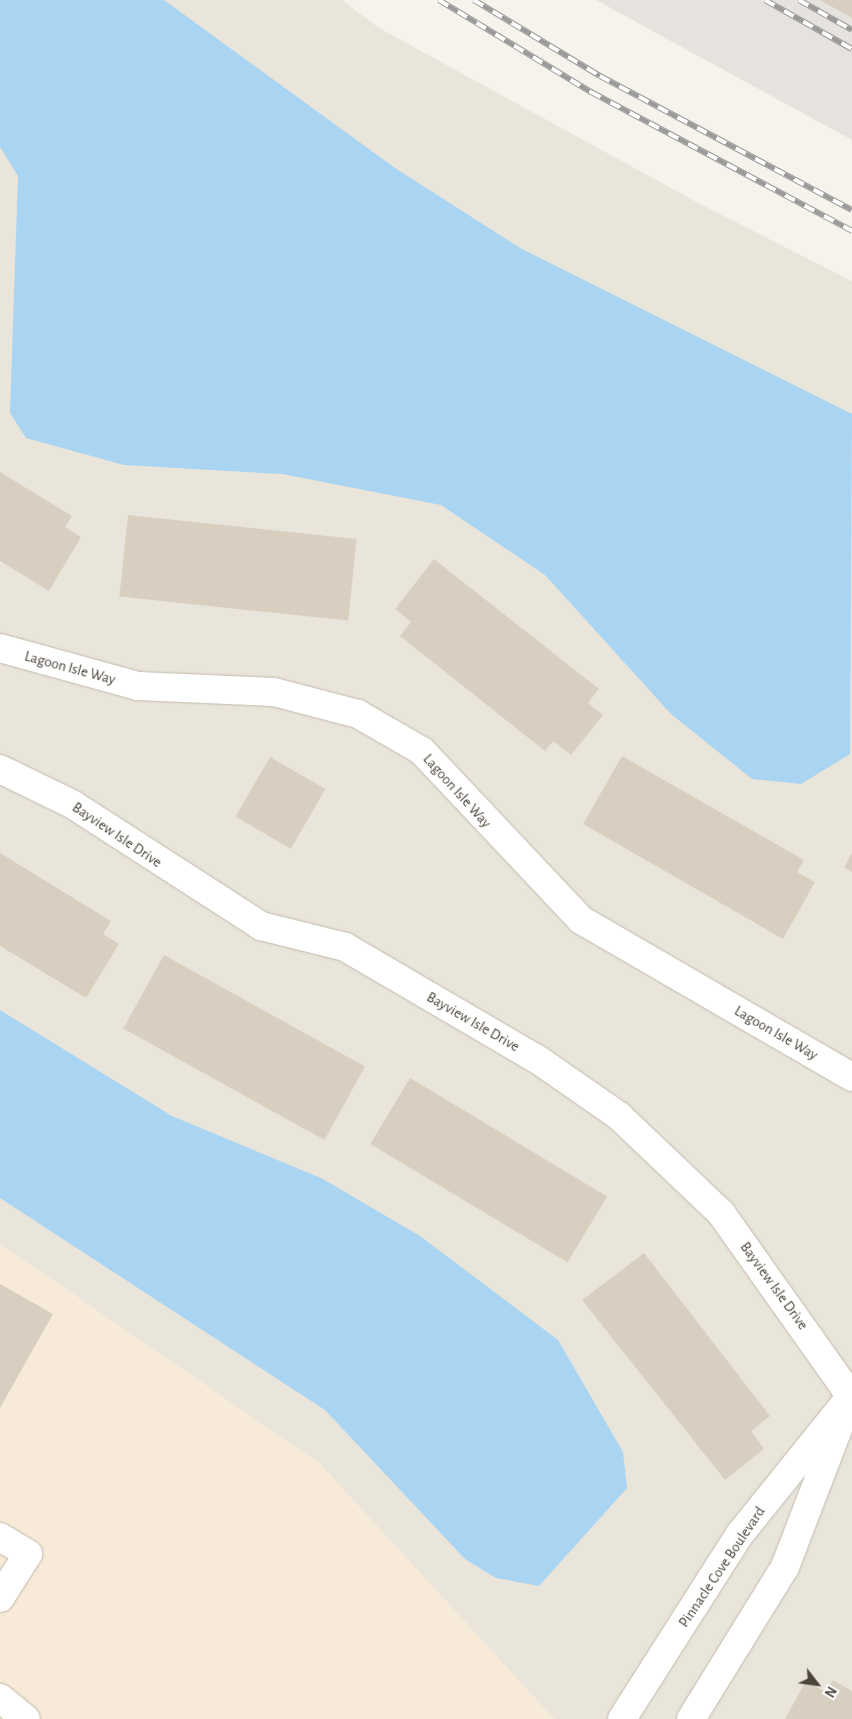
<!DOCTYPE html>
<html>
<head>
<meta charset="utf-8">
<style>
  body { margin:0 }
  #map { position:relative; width:852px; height:1719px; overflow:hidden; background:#f6f3ec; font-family:"Alegreya Sans",sans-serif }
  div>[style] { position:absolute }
  .residential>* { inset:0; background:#eae5da }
  .commercial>* { inset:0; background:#f7ead8 }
  .industrial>* { inset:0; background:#e6e2dd }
  .water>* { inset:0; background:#a9d4f2 }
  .building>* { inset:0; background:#d8cfc1; transform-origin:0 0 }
  .roads { filter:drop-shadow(0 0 1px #c2bbae) drop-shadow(0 0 1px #c2bbae) }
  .minor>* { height:28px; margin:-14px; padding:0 14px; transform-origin:14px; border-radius:14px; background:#fff }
  .rail>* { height:5.5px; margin-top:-2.75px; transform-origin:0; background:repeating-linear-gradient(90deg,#fff 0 11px,#9a9a9a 0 22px); box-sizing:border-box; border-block:1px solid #9a9a9a }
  span { translate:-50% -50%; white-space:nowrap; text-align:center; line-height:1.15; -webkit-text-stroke:5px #fff; paint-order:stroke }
  .street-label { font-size:15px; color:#4b4439 }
  .north { position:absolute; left:792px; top:1659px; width:50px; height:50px; -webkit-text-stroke:4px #fff; paint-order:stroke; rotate:120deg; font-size:14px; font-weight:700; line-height:20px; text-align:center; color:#4b4439 }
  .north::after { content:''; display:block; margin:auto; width:18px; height:22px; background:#4b4439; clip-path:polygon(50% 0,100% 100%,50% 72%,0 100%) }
</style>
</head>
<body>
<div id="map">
  <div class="residential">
    <div style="clip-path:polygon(0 0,342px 0,379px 28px,702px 205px,852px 281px,852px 1719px,554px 1719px,320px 1464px,0 1244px)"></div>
  </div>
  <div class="commercial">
    <div style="clip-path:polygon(0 1244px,320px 1464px,554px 1719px,0 1719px)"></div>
  </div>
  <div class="industrial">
    <div style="clip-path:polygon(596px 0,852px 0,852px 140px)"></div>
  </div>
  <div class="water">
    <div style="clip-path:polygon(0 0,164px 0,395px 168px,520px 248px,852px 414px,850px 754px,801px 784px,752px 779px,671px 714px,545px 575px,441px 505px,282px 474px,124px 465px,26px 438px,10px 413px,18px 176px,0 147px)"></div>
    <div style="clip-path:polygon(0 1010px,172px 1116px,323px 1179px,420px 1236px,558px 1340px,623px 1452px,627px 1488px,539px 1586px,496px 1578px,465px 1559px,325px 1410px,0 1198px)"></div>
  </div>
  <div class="building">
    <div style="clip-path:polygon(820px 0,852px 0,852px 18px)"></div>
    <div style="clip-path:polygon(0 472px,72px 516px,65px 527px,81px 537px,49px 591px,0 561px)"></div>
    <div style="left:128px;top:515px;width:230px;height:82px;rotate:6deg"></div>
    <div style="clip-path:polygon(434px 559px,599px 689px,588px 703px,603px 715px,571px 755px,553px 741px,545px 751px,400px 636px,411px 622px,395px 609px)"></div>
    <div style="clip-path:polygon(622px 756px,804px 860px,797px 872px,815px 882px,783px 939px,583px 824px)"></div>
    <div style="left:270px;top:757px;width:64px;height:69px;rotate:30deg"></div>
    <div style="clip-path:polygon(0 853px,111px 921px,103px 934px,119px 944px,86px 998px,0 946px)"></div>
    <div style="clip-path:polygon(852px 853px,852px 872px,844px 867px)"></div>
    <div style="left:164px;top:955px;width:230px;height:84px;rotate:29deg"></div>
    <div style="left:410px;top:1078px;width:230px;height:77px;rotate:31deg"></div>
    <div style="clip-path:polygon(644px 1253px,770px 1416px,751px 1431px,764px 1449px,725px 1480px,582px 1300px)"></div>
    <div style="clip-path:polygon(0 1284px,53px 1314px,0 1408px)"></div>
    <div style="clip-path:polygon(833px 1680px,852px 1691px,852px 1719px,785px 1719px,806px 1681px,826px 1692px)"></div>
  </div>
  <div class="roads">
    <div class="minor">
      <div style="left:0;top:648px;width:143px;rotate:15.4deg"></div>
      <div style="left:138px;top:686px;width:136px;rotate:2.5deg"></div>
      <div style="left:274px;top:692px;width:87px;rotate:14.7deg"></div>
      <div style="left:358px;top:714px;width:74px;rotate:30deg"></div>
      <div style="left:422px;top:751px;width:232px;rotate:46.7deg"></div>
      <div style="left:581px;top:920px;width:313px;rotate:30.1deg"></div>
      <div style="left:0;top:769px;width:80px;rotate:25.9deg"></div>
      <div style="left:72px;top:804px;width:225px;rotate:32.8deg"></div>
      <div style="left:261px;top:926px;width:87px;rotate:14deg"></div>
      <div style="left:345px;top:947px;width:222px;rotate:30.3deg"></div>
      <div style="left:537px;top:1059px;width:100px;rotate:34.8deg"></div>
      <div style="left:619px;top:1116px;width:141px;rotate:43.6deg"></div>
      <div style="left:721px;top:1213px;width:227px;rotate:54.7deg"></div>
      <div style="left:0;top:1537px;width:33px;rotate:31deg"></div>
      <div style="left:28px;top:1554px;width:52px;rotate:122.5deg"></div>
      <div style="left:0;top:1698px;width:33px;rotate:39deg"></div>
      <div style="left:622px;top:1719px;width:219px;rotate:-57.5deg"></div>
      <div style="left:740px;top:1534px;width:176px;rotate:-51.2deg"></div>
      <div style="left:691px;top:1719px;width:179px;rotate:-58.3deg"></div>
      <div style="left:785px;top:1567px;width:156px;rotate:-69deg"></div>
    </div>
  </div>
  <div class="rail">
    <div style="left:439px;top:0;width:178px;rotate:31.2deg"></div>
    <div style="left:591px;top:92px;width:296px;rotate:28deg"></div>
    <div style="left:474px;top:0;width:147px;rotate:31.1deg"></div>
    <div style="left:600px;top:76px;width:285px;rotate:28deg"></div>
    <div style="left:765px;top:0;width:100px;rotate:29.4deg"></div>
    <div style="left:799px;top:0;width:61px;rotate:29.5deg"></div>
  </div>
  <div class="street-label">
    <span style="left:70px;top:668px;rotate:15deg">Lagoon Isle Way</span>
    <span style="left:457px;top:791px;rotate:48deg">Lagoon Isle Way</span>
    <span style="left:117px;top:835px;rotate:34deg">Bayview Isle Drive</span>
    <span style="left:473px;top:1022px;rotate:30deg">Bayview Isle Drive</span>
    <span style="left:776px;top:1033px;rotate:30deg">Lagoon Isle Way</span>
    <span style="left:774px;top:1286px;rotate:54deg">Bayview Isle Drive</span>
    <span style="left:722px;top:1567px;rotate:-56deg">Pinnacle Cove Boulevard</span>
  </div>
  <div class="north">N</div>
</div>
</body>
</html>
